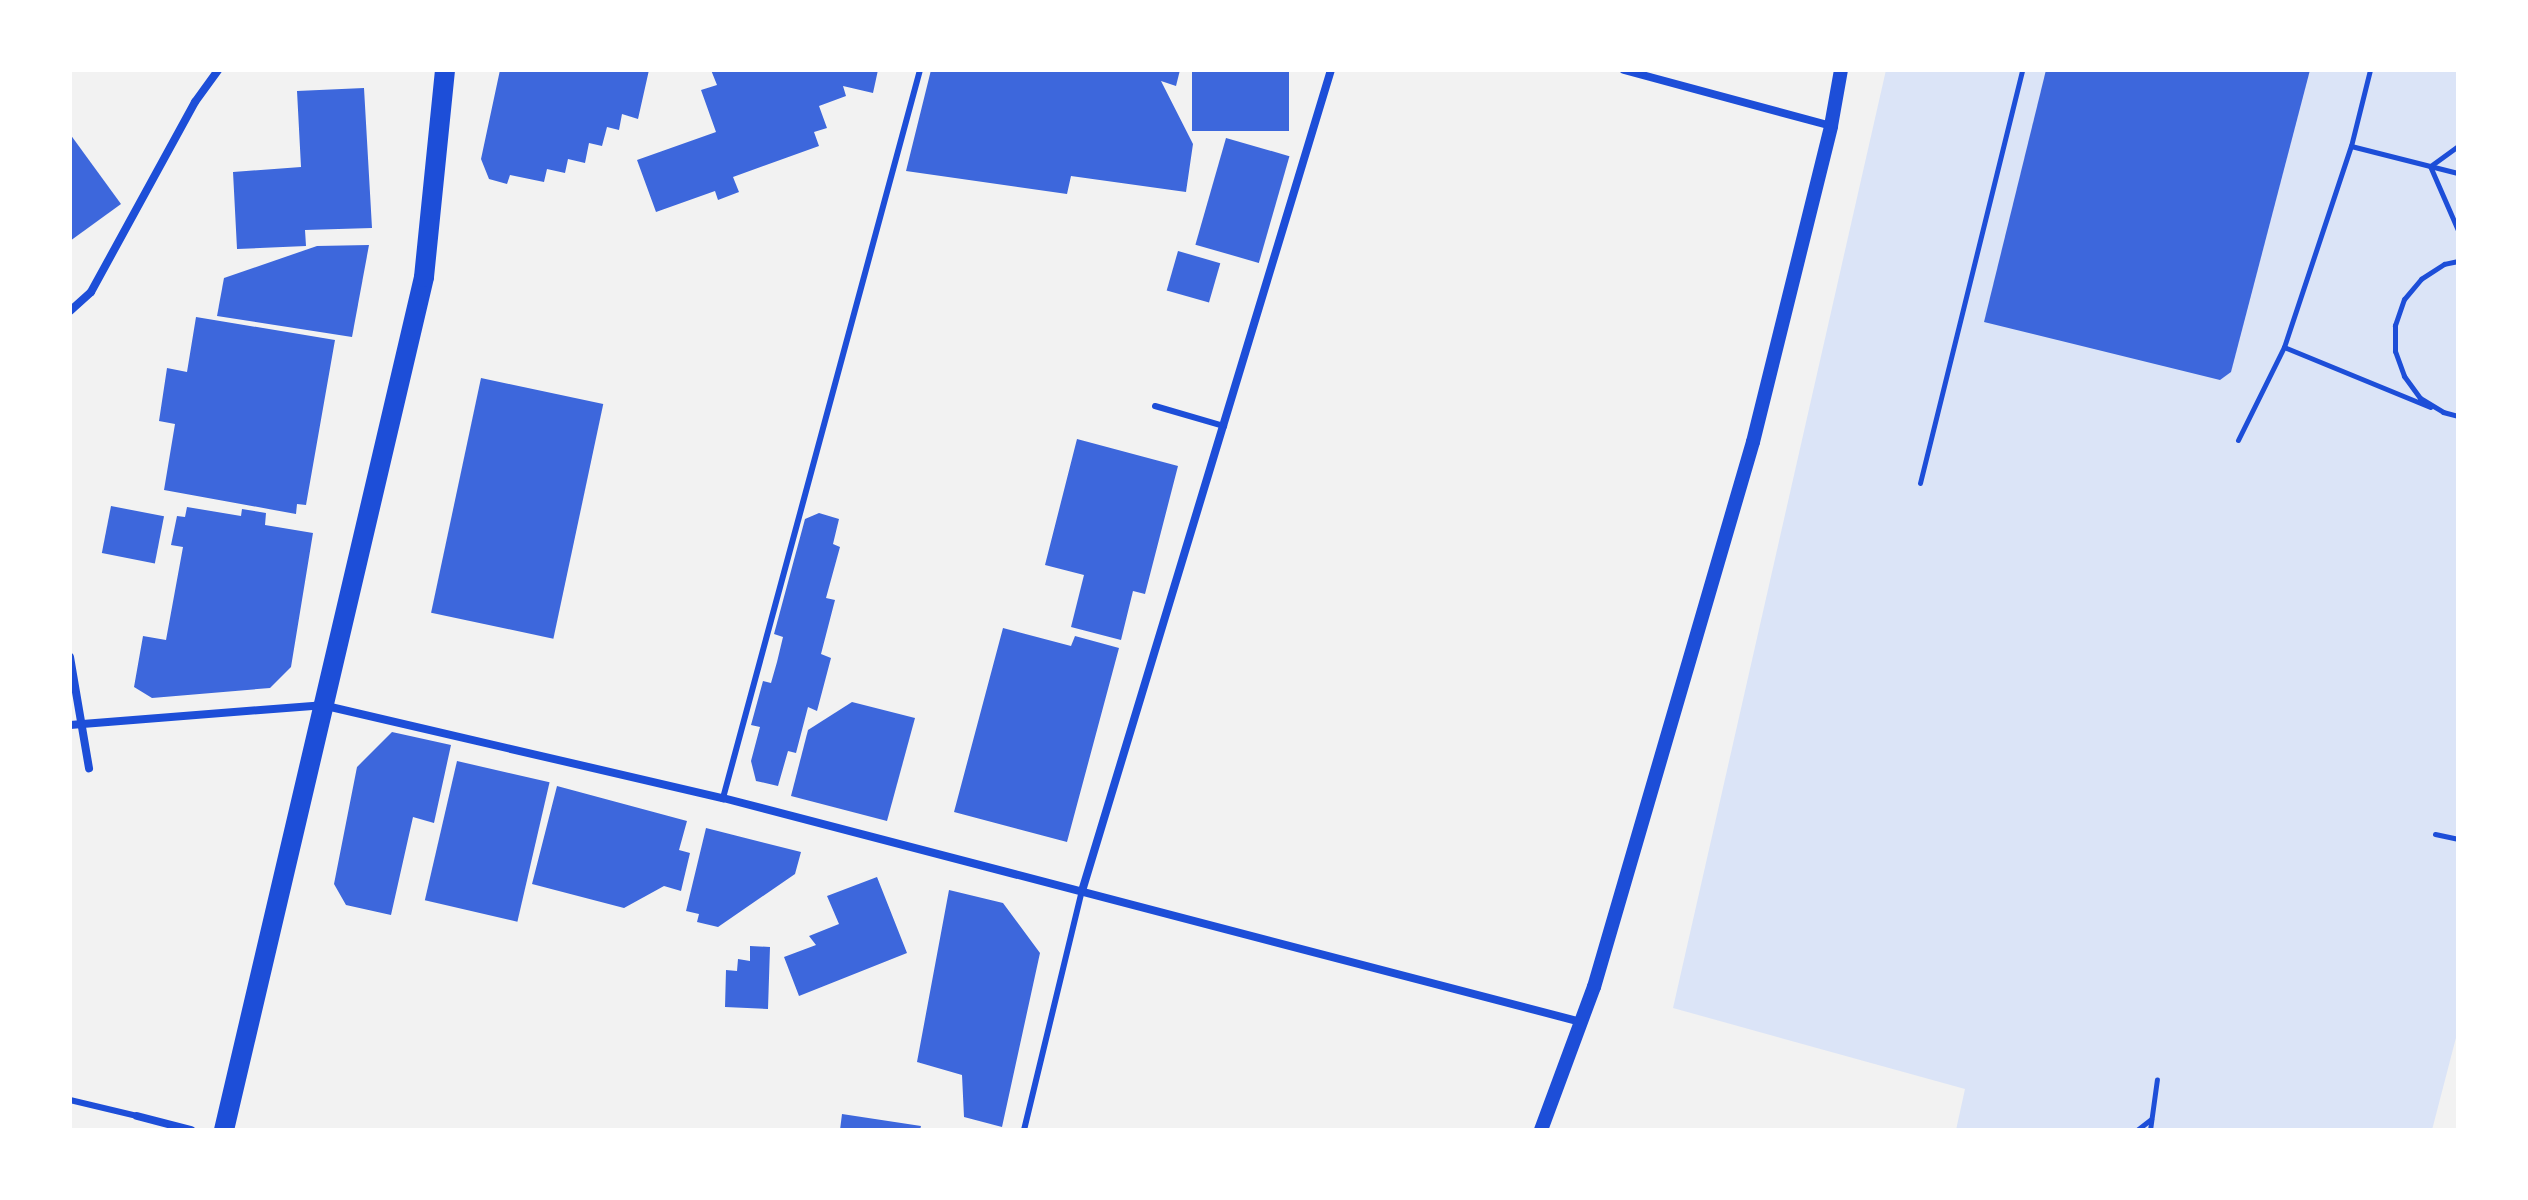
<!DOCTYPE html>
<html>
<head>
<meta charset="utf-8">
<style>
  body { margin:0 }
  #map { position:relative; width:2528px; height:1200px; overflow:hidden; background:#f2f2f2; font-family:Cabin,sans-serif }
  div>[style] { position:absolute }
  .green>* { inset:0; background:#dbe4f7 }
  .building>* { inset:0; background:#3d67dc; transform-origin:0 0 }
  .path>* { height:5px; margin:-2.5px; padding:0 2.5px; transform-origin:2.5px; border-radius:2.5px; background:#1d4ed8 }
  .service>* { height:6px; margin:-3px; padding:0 3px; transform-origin:3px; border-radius:3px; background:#1d4ed8 }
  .minor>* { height:8px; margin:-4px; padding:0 4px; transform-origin:4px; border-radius:4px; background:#1d4ed8 }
  .tertiary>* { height:14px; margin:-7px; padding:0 7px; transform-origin:7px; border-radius:7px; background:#1d4ed8 }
  .primary>* { height:20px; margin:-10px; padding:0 10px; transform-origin:10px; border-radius:10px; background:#1d4ed8 }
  span { translate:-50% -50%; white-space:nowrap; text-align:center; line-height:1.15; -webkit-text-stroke:6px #fff; paint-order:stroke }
  .frame { position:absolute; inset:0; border:72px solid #fff; pointer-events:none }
</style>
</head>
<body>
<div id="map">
  <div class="green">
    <div style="clip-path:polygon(1886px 70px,2458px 70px,2458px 1030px,2432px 1130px,1956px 1130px,1965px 1089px,1673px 1008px)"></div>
  </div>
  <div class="building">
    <div style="clip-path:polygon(500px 70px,649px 70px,638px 119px,622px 114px,619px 130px,607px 127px,602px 146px,589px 143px,585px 163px,568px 159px,565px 173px,547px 169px,544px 182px,510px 175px,507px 184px,489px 179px,481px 159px)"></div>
    <div style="clip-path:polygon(711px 70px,878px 70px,873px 93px,843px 86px,846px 96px,819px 106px,827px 128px,814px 132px,819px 146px,733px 177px,739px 192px,718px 200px,715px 191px,656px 212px,637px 160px,716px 132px,701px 90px,717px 85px)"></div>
    <div style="clip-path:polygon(931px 70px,1180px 70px,1176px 86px,1161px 81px,1193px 144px,1186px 192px,1071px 176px,1067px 194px,906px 171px)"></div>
    <div style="left:1192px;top:70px;width:97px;height:61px"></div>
    <div style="clip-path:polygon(2046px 70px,2310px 70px,2231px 372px,2220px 380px,1984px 322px)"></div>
    <div style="clip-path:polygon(364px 88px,372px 228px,305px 230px,306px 246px,237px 249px,233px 172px,301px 167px,297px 91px)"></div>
    <div style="clip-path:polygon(70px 134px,121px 204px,70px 241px)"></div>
    <div style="left:1226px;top:138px;width:66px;height:111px;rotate:16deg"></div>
    <div style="clip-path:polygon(369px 245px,352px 337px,217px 316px,224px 278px,317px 246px)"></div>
    <div style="left:1178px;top:251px;width:44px;height:41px;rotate:16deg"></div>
    <div style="clip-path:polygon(196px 317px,335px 340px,306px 505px,297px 504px,296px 514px,164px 490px,175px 424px,159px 421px,167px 368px,187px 372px)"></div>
    <div style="left:481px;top:378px;width:125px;height:240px;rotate:12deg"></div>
    <div style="clip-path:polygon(1077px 439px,1178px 466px,1145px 594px,1133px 591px,1121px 640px,1071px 627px,1084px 575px,1045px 565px)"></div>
    <div style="left:111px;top:506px;width:54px;height:48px;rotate:11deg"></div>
    <div style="clip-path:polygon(187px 507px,241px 516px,242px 509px,266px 513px,265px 525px,313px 533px,291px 667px,270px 688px,152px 698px,134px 687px,143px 636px,166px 640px,183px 547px,171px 545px,177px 516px,185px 517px)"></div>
    <div style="clip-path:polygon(819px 513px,839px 519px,833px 544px,840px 547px,826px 598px,835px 600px,821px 654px,831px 658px,817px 711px,808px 707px,796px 753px,788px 751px,778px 786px,756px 781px,751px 761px,760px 727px,751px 725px,763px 681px,771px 683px,777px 662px,783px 637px,774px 634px,805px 519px)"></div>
    <div style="clip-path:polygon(1003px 628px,1071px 646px,1075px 636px,1119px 648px,1067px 842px,954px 812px)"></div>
    <div style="clip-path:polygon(852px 702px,915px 718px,887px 821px,791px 796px,808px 730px)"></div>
    <div style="clip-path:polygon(392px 732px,451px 745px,434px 823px,413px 817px,391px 915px,346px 905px,334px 884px,357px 767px)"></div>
    <div style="left:457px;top:761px;width:95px;height:143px;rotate:13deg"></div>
    <div style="clip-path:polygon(557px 786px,687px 821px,679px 850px,690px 853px,681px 891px,664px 886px,624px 908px,532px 884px)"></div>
    <div style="clip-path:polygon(706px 828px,801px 852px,795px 874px,718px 927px,697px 922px,699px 914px,686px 911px)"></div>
    <div style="clip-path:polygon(877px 877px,907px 953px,799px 996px,784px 957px,816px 945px,809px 936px,839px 924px,827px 896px)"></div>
    <div style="clip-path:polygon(949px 890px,1003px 903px,1040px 953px,1002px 1127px,964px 1117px,962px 1075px,917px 1062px)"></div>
    <div style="clip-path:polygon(750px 946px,770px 947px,768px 1009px,725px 1007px,726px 970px,737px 971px,738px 959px,750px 961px)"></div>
    <div style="clip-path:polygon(842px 1114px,921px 1126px,920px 1130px,840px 1130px)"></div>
  </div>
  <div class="path">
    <div style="left:2351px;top:146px;width:110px;rotate:14.2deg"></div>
    <div style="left:2458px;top:146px;width:34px;rotate:144deg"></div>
    <div style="left:2430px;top:166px;width:70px;rotate:66.4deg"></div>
    <div style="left:2458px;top:261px;width:14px;rotate:168deg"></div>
    <div style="left:2444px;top:264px;width:27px;rotate:147deg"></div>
    <div style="left:2421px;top:279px;width:26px;rotate:130deg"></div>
    <div style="left:2404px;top:299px;width:28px;rotate:109deg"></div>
    <div style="left:2395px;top:325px;width:26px;rotate:90deg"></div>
    <div style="left:2395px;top:351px;width:27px;rotate:70deg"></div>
    <div style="left:2404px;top:376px;width:27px;rotate:54deg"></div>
    <div style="left:2420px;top:398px;width:27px;rotate:31deg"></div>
    <div style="left:2443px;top:412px;width:16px;rotate:15deg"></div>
    <div style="left:2284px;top:347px;width:158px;rotate:22.3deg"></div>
    <div style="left:2238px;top:440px;width:104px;rotate:-63.7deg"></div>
    <div style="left:2284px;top:347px;width:212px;rotate:-71.6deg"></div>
    <div style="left:2351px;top:146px;width:78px;rotate:-76deg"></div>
    <div style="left:1920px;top:483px;width:425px;rotate:-76.1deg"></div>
    <div style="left:2435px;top:834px;width:24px;rotate:12deg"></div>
    <div style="left:2137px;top:1130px;width:18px;rotate:-38deg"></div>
    <div style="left:2150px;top:1130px;width:51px;rotate:-82.2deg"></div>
  </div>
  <div class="service">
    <div style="left:1155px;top:406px;width:72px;rotate:16.2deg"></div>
    <div style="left:723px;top:798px;width:754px;rotate:-74.86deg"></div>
    <div style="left:70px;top:1100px;width:69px;rotate:13.4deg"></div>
    <div style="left:1024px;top:1130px;width:246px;rotate:-76.4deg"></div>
  </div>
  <div class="minor">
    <div style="left:1624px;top:70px;width:214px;rotate:15.1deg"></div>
    <div style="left:70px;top:311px;width:28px;rotate:-42deg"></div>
    <div style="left:91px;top:292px;width:217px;rotate:-61.3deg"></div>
    <div style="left:195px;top:102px;width:39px;rotate:-54deg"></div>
    <div style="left:70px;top:657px;width:113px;rotate:80.3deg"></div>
    <div style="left:70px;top:725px;width:253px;rotate:-4.5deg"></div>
    <div style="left:322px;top:705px;width:412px;rotate:13.1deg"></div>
    <div style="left:723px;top:798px;width:887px;rotate:14.63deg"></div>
    <div style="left:1082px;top:891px;width:858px;rotate:-73.13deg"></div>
    <div style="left:137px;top:1116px;width:56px;rotate:14.5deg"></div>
  </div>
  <div class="tertiary">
    <div style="left:1541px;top:1130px;width:153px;rotate:-69.7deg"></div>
    <div style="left:1594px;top:987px;width:568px;rotate:-73.74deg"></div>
    <div style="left:1753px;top:442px;width:325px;rotate:-76.1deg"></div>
    <div style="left:1831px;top:126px;width:57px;rotate:-79.9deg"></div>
  </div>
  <div class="primary">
    <div style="left:224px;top:1130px;width:876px;rotate:-76.8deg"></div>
    <div style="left:424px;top:277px;width:208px;rotate:-84.2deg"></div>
  </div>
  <div class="frame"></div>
</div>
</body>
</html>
